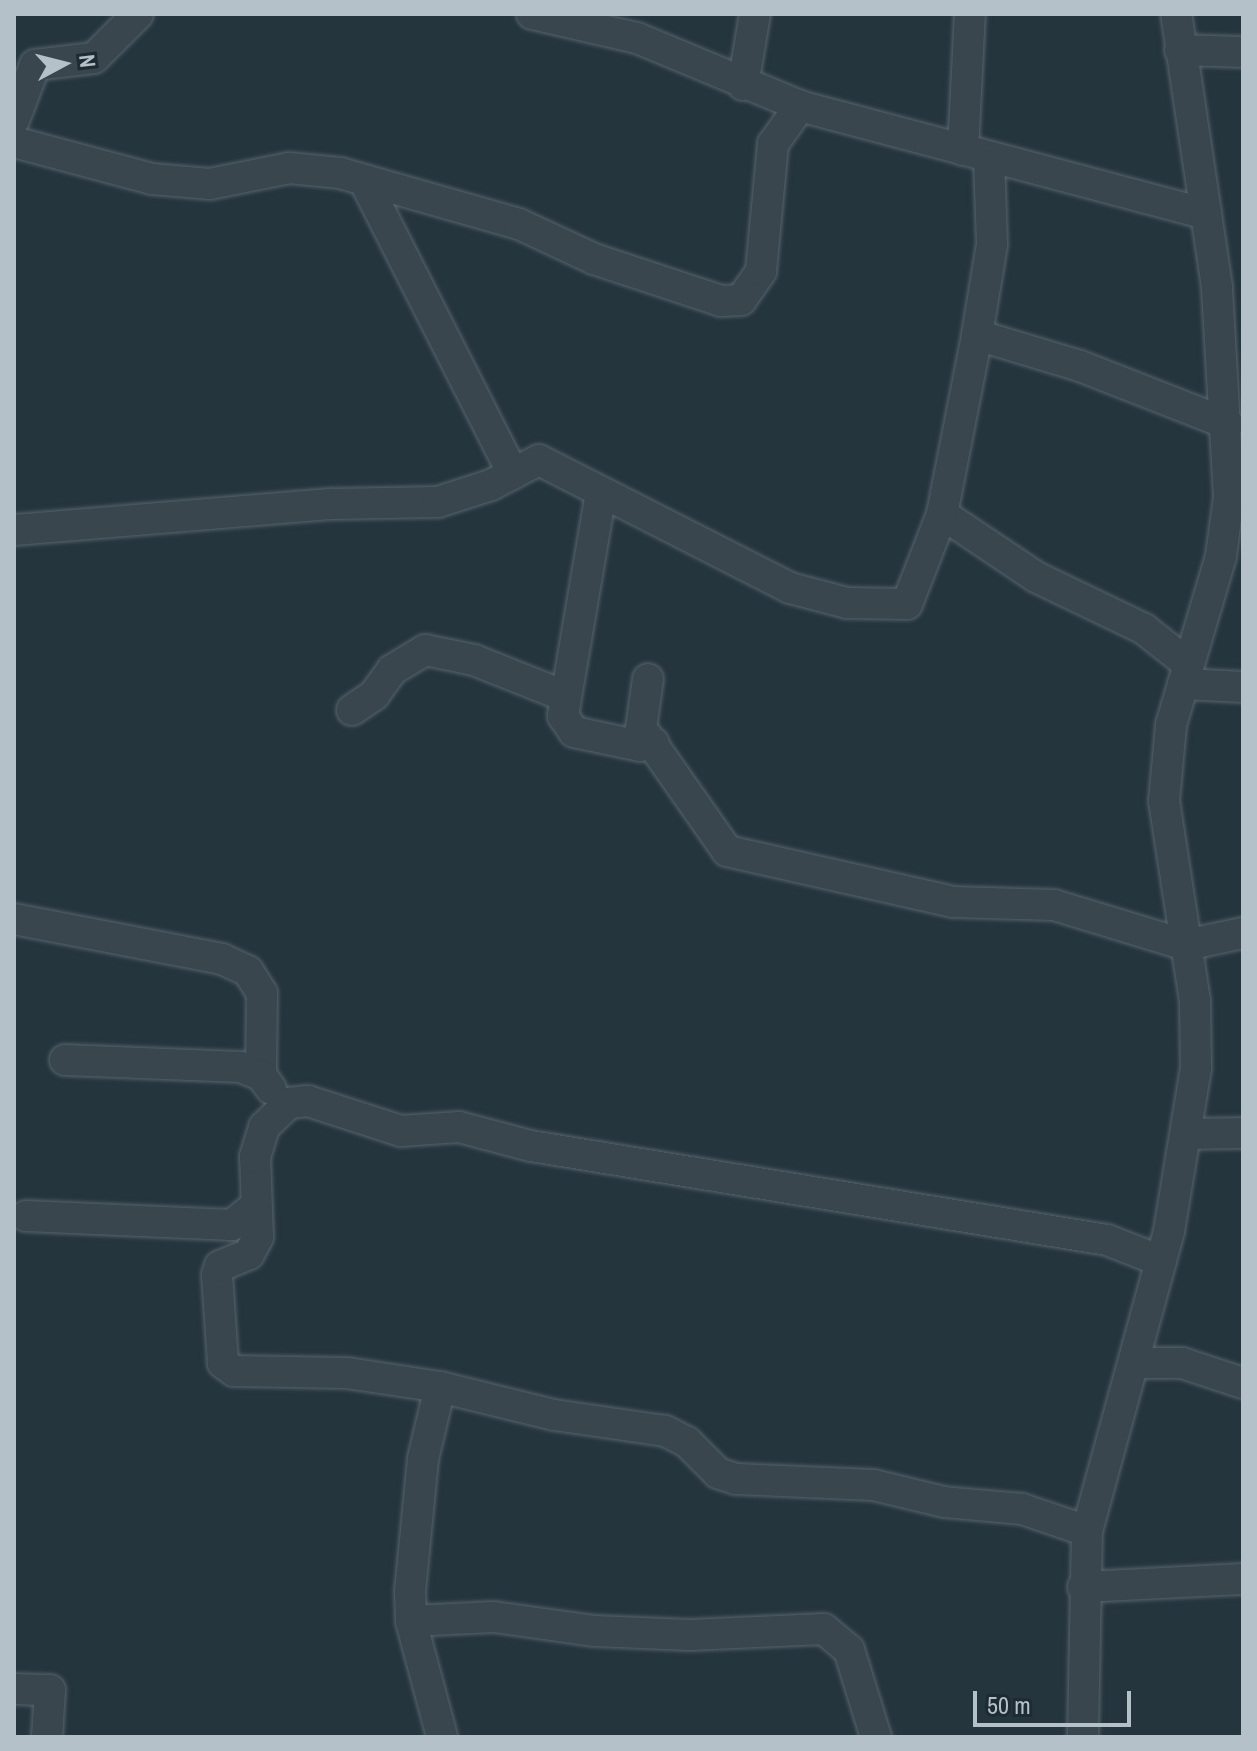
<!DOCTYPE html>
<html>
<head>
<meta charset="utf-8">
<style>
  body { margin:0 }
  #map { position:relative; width:1257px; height:1751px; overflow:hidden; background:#25353e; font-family:"Archivo Narrow",sans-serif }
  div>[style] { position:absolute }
  .roads { filter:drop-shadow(0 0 2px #57646c) drop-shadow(0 0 2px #57646c) }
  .minor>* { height:30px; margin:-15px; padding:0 15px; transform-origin:15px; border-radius:15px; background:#39464e }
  span { translate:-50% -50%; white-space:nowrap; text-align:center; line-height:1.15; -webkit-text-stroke:8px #1e2b33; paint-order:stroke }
  .frame { position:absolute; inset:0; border:16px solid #b5c1c9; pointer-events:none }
  .north { position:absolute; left:24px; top:24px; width:80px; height:80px; -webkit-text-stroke:6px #1e2b33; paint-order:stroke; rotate:83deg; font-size:22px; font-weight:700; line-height:32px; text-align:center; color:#b5c1c9 }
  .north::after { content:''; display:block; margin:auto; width:28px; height:36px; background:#b5c1c9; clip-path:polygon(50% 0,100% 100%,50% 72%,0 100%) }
  .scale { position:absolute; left:973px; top:1691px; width:158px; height:36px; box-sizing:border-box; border:4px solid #b5c1c9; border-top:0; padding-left:10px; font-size:24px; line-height:28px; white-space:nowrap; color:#b5c1c9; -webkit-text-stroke:6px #1e2b33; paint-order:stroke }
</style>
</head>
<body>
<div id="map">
  <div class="roads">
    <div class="minor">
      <div style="left:532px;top:14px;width:108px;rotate:12.9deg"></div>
      <div style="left:637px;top:38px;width:177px;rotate:22.6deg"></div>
      <div style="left:800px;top:106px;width:420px;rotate:14.9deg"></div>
      <div style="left:1180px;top:50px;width:63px;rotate:1.8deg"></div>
      <div style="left:743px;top:85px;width:72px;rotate:-80.4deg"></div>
      <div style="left:14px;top:120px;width:59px;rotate:-69.1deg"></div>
      <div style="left:35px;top:65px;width:59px;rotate:-6.8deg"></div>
      <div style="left:94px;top:58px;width:62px;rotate:-45deg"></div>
      <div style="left:14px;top:142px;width:143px;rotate:15deg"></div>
      <div style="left:152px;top:179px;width:58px;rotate:4.9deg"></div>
      <div style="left:210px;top:184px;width:81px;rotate:-11.4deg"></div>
      <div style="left:289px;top:168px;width:51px;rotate:5.6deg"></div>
      <div style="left:340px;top:173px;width:186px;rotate:15.9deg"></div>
      <div style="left:519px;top:224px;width:83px;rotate:25deg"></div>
      <div style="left:594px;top:259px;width:134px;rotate:18.3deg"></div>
      <div style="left:721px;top:301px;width:20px;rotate:-3deg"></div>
      <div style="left:741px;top:300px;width:35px;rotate:-55deg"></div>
      <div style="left:761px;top:271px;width:128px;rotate:-84.6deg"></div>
      <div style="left:773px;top:144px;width:47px;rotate:-54.6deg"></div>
      <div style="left:963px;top:150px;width:136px;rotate:-87.1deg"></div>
      <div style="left:365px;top:182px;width:327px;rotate:63.1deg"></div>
      <div style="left:977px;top:335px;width:108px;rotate:16.8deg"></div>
      <div style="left:1080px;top:366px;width:159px;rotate:21.4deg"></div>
      <div style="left:601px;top:493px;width:226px;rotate:99.7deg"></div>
      <div style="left:563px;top:716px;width:19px;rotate:55deg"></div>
      <div style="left:574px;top:732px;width:67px;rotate:12deg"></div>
      <div style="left:640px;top:746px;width:14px;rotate:-12deg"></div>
      <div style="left:942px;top:514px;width:113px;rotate:33.8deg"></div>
      <div style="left:1036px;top:577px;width:120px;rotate:25.7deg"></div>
      <div style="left:1144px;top:629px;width:56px;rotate:38.5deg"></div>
      <div style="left:14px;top:530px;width:320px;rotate:-4.7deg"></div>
      <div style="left:333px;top:504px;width:105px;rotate:-1.1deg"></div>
      <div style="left:438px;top:502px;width:56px;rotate:-17.8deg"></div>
      <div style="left:491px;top:485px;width:54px;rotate:-27.5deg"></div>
      <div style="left:539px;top:460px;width:282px;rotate:27deg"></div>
      <div style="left:790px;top:588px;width:59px;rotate:14.7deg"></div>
      <div style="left:847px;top:603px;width:60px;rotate:1deg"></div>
      <div style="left:907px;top:604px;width:97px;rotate:-68.7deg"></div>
      <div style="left:942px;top:514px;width:182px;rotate:-78.9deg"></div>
      <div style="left:977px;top:335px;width:92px;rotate:-80.6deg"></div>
      <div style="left:992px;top:244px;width:85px;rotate:-92deg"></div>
      <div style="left:648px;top:679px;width:49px;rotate:98.1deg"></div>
      <div style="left:641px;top:728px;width:150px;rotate:55deg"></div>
      <div style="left:727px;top:851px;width:232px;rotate:12.7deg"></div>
      <div style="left:953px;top:902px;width:101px;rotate:1.7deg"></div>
      <div style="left:1054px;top:905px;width:138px;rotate:16.9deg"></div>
      <div style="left:1186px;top:945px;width:58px;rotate:-11.9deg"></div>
      <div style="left:1183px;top:684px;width:60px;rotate:2.9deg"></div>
      <div style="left:352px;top:710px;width:27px;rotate:-34deg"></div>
      <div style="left:374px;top:695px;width:31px;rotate:-54deg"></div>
      <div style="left:392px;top:670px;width:39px;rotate:-31deg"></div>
      <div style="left:425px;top:650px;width:50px;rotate:11.5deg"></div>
      <div style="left:474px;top:660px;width:95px;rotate:21.7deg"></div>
      <div style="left:14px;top:919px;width:212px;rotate:10.9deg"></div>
      <div style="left:222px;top:959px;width:29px;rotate:25deg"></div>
      <div style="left:248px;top:971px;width:26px;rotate:58deg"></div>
      <div style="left:262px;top:993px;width:82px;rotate:90.7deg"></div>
      <div style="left:65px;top:1060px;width:176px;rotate:2.3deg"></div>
      <div style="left:241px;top:1067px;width:22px;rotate:22deg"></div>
      <div style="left:261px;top:1075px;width:17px;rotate:54deg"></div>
      <div style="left:1187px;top:1134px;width:56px;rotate:-1deg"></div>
      <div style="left:26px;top:1216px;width:206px;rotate:2.5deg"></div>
      <div style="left:232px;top:1225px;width:27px;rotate:-39deg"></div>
      <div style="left:1135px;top:1363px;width:47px"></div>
      <div style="left:1182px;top:1363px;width:64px;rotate:18.2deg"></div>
      <div style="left:440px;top:1387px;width:74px;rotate:103.3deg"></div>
      <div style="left:423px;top:1459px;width:133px;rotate:95.6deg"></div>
      <div style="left:410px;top:1591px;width:30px;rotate:88deg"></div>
      <div style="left:411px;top:1621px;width:120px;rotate:75deg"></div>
      <div style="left:1087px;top:1531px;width:69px;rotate:-161.3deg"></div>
      <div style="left:1022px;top:1509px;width:78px;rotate:-174.9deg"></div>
      <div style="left:944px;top:1502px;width:73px;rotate:-166.5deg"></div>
      <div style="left:873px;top:1485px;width:137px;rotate:-177.5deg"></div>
      <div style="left:736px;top:1479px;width:19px;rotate:-162deg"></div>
      <div style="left:718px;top:1473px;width:44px;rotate:-135deg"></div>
      <div style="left:687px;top:1442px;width:25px;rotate:-153deg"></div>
      <div style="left:665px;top:1431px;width:112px;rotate:-171.8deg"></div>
      <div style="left:554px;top:1415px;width:117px;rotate:-166.2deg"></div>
      <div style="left:440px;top:1387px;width:95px;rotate:-171.5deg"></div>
      <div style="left:346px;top:1373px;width:112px;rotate:-179deg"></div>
      <div style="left:234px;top:1371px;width:14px;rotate:-144deg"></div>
      <div style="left:223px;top:1363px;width:88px;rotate:-93.9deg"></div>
      <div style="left:217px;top:1275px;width:9px;rotate:-72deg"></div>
      <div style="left:220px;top:1266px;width:31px;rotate:-22deg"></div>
      <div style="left:249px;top:1254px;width:19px;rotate:-62deg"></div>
      <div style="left:258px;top:1237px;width:80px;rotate:-92.1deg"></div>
      <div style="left:255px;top:1157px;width:31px;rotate:-73deg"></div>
      <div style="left:264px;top:1127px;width:35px;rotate:-44deg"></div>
      <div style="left:289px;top:1103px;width:19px;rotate:-6deg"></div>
      <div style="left:308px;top:1101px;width:98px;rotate:17.9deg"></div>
      <div style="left:401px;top:1131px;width:58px;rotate:-3.9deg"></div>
      <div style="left:459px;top:1127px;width:74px;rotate:14.8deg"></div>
      <div style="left:531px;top:1146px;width:584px;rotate:9.27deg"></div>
      <div style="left:1107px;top:1240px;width:58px;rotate:21.3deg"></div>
      <div style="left:1083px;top:1587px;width:160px;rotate:-2.9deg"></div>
      <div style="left:411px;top:1621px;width:83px;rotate:-2.8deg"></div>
      <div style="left:494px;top:1617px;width:102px;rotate:7.9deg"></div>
      <div style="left:595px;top:1631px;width:95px;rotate:2.4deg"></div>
      <div style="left:690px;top:1635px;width:134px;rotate:-2.6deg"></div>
      <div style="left:824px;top:1629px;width:33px;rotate:40deg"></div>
      <div style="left:849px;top:1650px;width:91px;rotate:72.8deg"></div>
      <div style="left:14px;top:1689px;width:36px;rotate:2deg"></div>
      <div style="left:50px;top:1690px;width:47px;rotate:93.7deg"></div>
      <div style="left:1083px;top:1737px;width:206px;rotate:-88.9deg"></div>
      <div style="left:1087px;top:1531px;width:311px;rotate:-74.7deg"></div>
      <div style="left:1169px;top:1231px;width:165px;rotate:-80.6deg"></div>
      <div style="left:1196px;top:1068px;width:67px;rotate:-90.9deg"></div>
      <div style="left:1195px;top:1001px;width:202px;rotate:-98.8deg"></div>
      <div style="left:1164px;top:801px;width:76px;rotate:-84.7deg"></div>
      <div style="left:1171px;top:725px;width:176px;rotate:-73.5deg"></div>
      <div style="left:1221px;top:556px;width:60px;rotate:-82.3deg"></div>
      <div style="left:1229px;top:497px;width:210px;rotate:-93.3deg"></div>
      <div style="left:1217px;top:287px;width:276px;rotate:-98.5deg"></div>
    </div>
  </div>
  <div class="frame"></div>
  <div class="north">N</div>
  <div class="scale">50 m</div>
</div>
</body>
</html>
